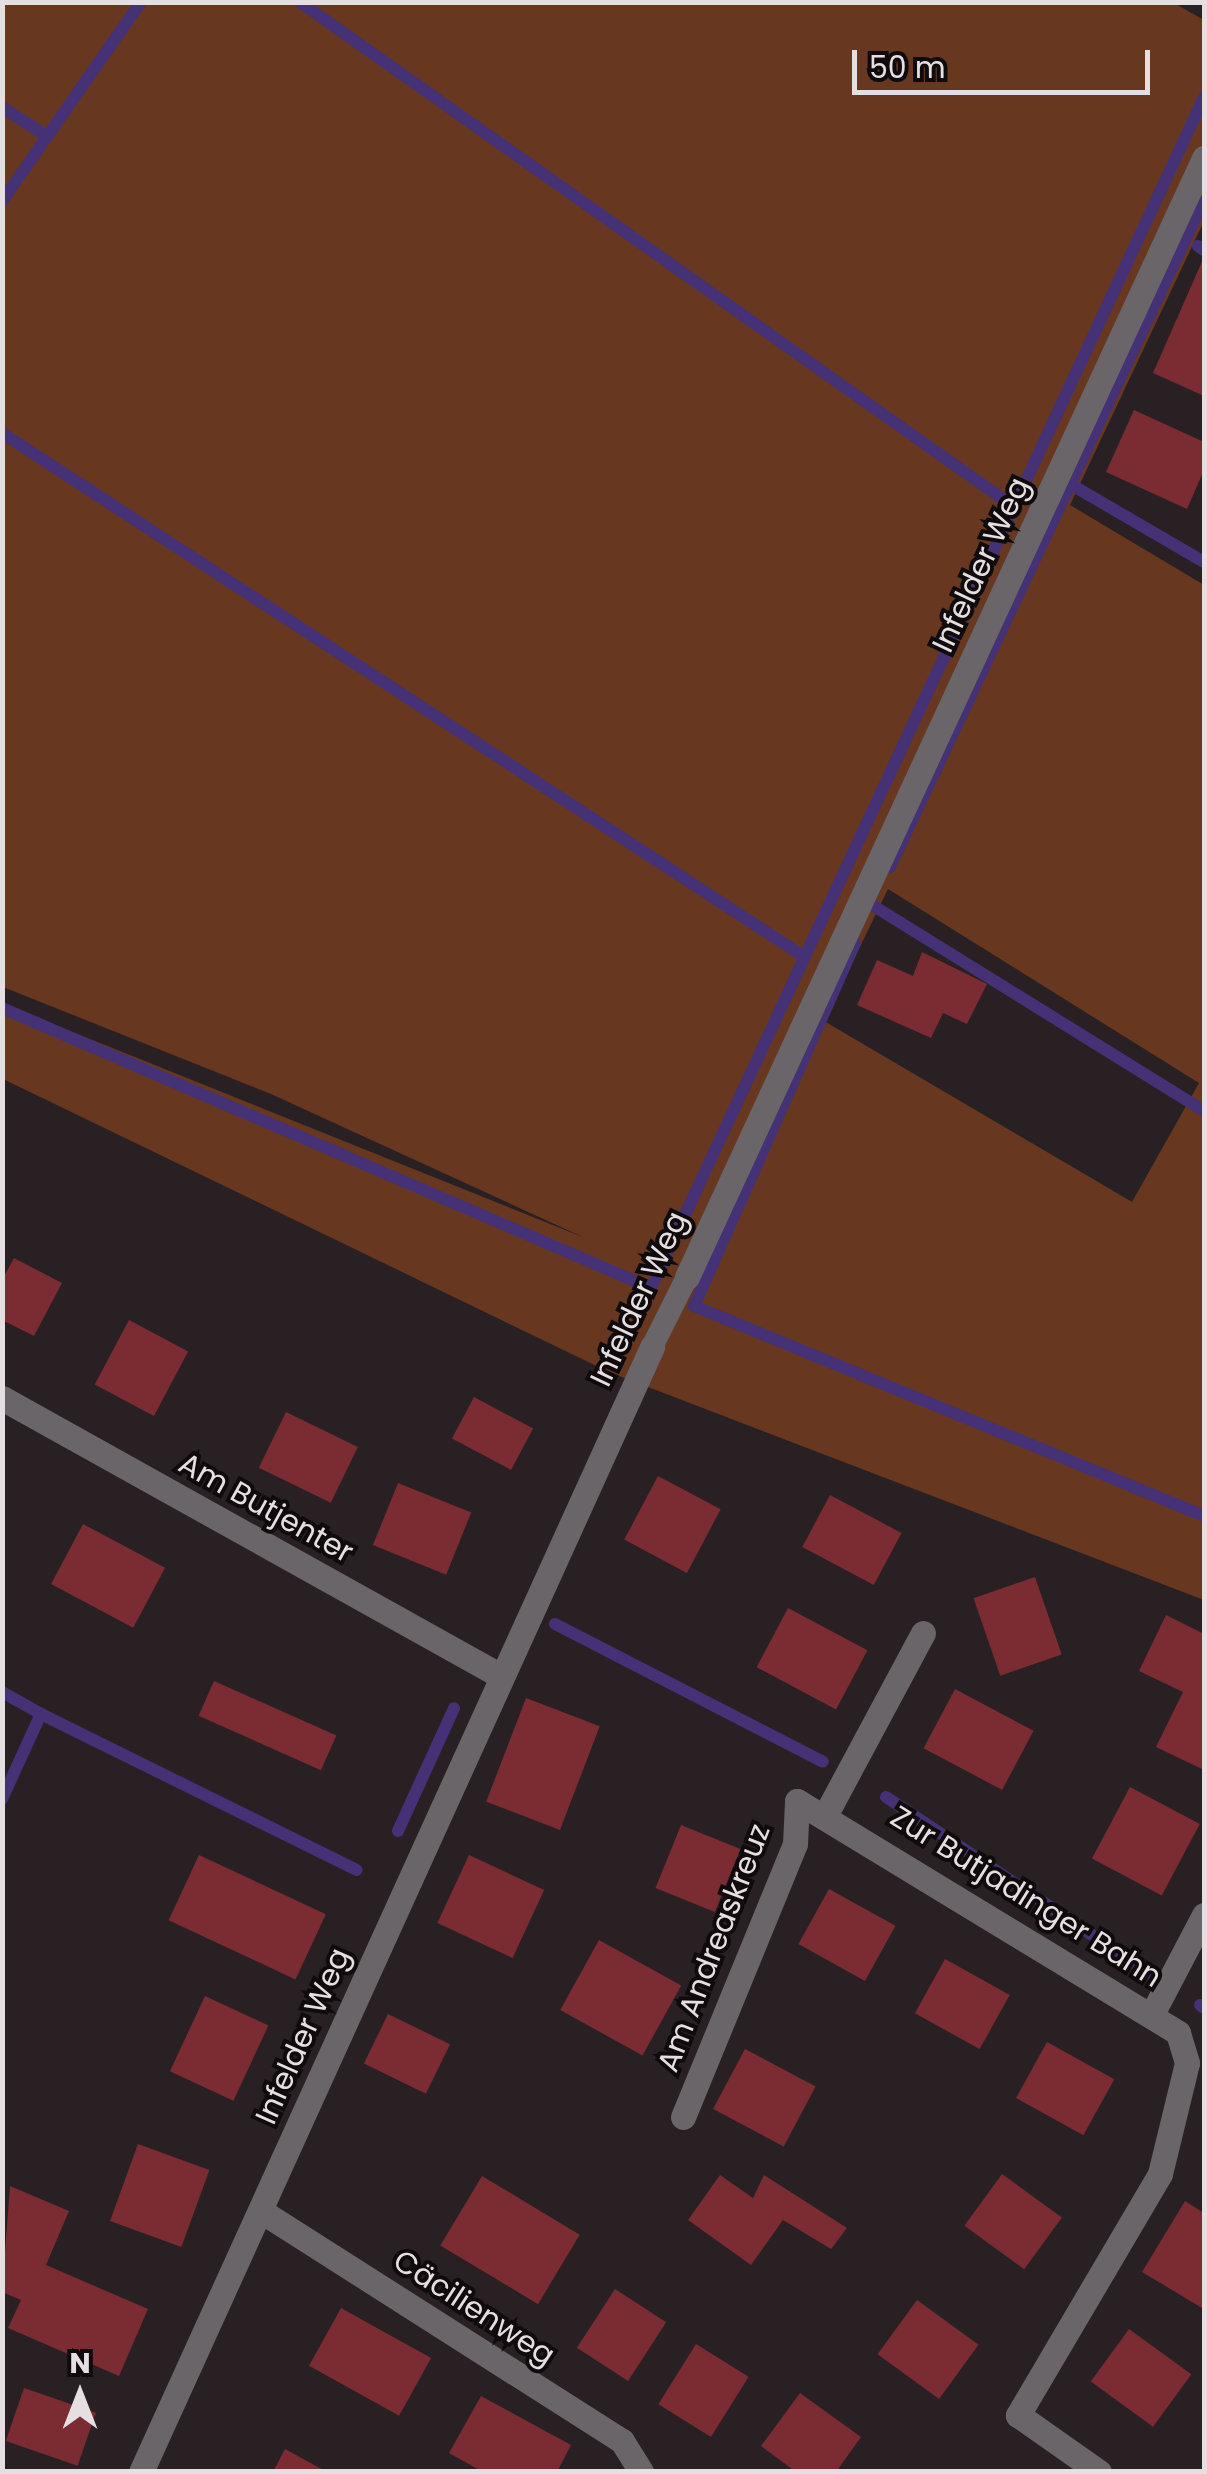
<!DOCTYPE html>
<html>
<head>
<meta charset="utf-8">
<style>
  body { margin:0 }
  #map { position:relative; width:1207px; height:2474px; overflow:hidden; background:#292024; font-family:Poppins,sans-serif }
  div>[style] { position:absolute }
  .green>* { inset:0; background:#67381f }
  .stream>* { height:12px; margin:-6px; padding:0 6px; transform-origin:6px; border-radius:6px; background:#453175 }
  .building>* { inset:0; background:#7b2b32; transform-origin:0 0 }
  .lane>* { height:22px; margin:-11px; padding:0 11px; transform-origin:11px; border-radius:11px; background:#696569 }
  .street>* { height:25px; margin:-12.5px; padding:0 12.5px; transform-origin:12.5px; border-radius:12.5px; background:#696569 }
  span { translate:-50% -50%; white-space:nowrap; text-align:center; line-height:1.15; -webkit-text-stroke:8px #0f0b0d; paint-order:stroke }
  .street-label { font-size:30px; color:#e6dfe2 }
  .frame { position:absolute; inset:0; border:5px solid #e6dfe2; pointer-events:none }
  .north { position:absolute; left:30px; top:2344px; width:100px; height:100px; -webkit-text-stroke:8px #0f0b0d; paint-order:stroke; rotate:0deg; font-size:28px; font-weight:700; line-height:40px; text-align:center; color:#e6dfe2 }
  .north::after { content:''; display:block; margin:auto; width:35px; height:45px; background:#e6dfe2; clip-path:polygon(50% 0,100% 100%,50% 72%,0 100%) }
  .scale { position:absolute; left:852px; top:50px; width:298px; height:45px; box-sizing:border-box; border:5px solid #e6dfe2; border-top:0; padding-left:12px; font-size:30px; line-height:35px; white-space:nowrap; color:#e6dfe2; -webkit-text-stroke:8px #0f0b0d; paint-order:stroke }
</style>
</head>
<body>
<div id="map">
  <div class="green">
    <div style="clip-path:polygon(evenodd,1172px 2px,1204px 20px,1204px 221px,1070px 505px,1204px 585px,1204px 1600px,609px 1372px,3px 1079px,3px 1004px,585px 1238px,271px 1094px,3px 987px,2px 3px,1172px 2px,888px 889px,1199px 1083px,1132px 1202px,824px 1021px,888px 889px)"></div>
  </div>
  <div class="stream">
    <div style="left:300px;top:2px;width:875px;rotate:35.27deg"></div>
    <div style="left:2px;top:107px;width:51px;rotate:33.1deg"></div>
    <div style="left:2px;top:201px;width:243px;rotate:-55.1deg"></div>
    <div style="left:1198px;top:246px;width:7px;rotate:34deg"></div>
    <div style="left:2px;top:433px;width:957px;rotate:33.14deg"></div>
    <div style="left:1070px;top:484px;width:155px;rotate:30.2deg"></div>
    <div style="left:890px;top:867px;width:737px;rotate:-64.79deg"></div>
    <div style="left:872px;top:905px;width:391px;rotate:31.8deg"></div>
    <div style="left:855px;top:943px;width:397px;rotate:113.9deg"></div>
    <div style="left:694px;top:1306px;width:552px;rotate:22.38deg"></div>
    <div style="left:2px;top:1008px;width:707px;rotate:23.34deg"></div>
    <div style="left:651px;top:1288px;width:1313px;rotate:-65.09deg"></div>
    <div style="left:555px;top:1624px;width:301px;rotate:27.2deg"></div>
    <div style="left:2px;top:1692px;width:45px;rotate:29.4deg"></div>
    <div style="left:886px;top:1797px;width:320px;rotate:33.8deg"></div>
    <div style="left:2px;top:1799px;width:94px;rotate:-65.4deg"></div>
    <div style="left:41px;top:1714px;width:352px;rotate:26.3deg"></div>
    <div style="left:398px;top:1831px;width:135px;rotate:-65.5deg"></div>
    <div style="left:1200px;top:2005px;width:5px;rotate:37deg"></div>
  </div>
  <div class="building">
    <div style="clip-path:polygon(1204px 257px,1204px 396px,1153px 373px)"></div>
    <div style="clip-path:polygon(1134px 410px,1204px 442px,1204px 470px,1187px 509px,1106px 472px)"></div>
    <div style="clip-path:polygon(922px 952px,987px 984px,967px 1024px,943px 1013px,931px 1038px,857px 1005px,877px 960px,913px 976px)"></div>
    <div style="clip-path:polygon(14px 1258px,62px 1283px,34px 1336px,2px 1320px,2px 1280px)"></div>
    <div style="left:129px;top:1320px;width:67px;height:73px;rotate:28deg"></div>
    <div style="left:474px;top:1397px;width:67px;height:47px;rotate:28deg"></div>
    <div style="left:286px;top:1412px;width:80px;height:62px;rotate:26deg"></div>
    <div style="left:658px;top:1476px;width:71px;height:72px;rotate:28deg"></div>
    <div style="left:398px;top:1483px;width:79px;height:67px;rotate:22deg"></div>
    <div style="left:830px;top:1495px;width:81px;height:59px;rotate:28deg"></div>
    <div style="left:83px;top:1524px;width:93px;height:68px;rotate:28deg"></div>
    <div style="left:1035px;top:1577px;width:82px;height:65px;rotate:71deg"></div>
    <div style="left:788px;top:1608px;width:90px;height:67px;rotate:28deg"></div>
    <div style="clip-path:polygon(1166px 1615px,1204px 1634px,1204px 1770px,1156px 1747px,1183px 1692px,1139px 1671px)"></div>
    <div style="left:214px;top:1681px;width:134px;height:38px;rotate:24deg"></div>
    <div style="left:955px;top:1689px;width:89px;height:67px;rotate:28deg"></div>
    <div style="left:526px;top:1698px;width:79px;height:111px;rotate:21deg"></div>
    <div style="left:1130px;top:1787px;width:79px;height:81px;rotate:28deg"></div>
    <div style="left:681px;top:1825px;width:64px;height:68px;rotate:22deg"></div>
    <div style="left:199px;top:1855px;width:140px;height:72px;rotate:25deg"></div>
    <div style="left:469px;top:1855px;width:83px;height:75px;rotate:25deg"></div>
    <div style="left:829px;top:1889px;width:76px;height:63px;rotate:29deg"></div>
    <div style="left:599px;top:1940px;width:94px;height:80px;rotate:29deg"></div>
    <div style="left:945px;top:1959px;width:74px;height:62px;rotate:29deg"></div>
    <div style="left:205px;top:1996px;width:70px;height:83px;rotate:25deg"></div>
    <div style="left:388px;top:2014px;width:69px;height:55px;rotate:26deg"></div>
    <div style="left:1047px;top:2042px;width:77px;height:64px;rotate:29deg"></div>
    <div style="left:745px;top:2049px;width:80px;height:68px;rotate:28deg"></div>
    <div style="left:138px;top:2144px;width:76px;height:82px;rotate:20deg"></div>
    <div style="left:1002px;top:2174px;width:74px;height:64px;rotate:36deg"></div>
    <div style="clip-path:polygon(720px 2175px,753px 2198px,764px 2175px,847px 2228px,831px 2249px,783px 2220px,751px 2265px,688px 2220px)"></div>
    <div style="left:482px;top:2176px;width:114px;height:81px;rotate:31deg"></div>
    <div style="clip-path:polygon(10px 2186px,69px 2211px,46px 2265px,148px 2309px,119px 2376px,8px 2328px,21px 2300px,2px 2292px)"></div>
    <div style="clip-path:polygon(1185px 2201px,1204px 2213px,1202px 2308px,1142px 2272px)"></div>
    <div style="left:615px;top:2289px;width:61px;height:70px;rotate:33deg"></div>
    <div style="left:917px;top:2300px;width:76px;height:67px;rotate:36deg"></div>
    <div style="left:341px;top:2308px;width:103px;height:66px;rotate:29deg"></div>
    <div style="left:1129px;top:2329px;width:77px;height:65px;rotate:36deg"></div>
    <div style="left:696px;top:2344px;width:62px;height:71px;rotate:32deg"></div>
    <div style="left:24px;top:2388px;width:76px;height:56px;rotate:19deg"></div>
    <div style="clip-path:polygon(800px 2393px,861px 2437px,836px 2472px,796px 2472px,761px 2446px)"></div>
    <div style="clip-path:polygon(481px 2396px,571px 2445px,557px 2472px,483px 2472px,449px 2453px)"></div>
    <div style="clip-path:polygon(285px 2449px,327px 2472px,273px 2472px)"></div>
  </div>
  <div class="lane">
    <div style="left:652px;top:1347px;width:78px;rotate:-63.4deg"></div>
  </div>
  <div class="street">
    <div style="left:687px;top:1277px;width:1233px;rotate:-65.2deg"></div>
    <div style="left:2px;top:1398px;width:569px;rotate:29.13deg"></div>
    <div style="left:827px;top:1812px;width:203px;rotate:-61.8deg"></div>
    <div style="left:1152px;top:2014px;width:112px;rotate:-62.3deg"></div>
    <div style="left:683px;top:2117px;width:295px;rotate:-67.7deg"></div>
    <div style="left:795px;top:1844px;width:43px;rotate:-87.3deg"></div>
    <div style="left:797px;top:1801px;width:446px;rotate:31.3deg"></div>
    <div style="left:1178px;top:2033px;width:31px;rotate:73deg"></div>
    <div style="left:1187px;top:2063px;width:114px;rotate:103.7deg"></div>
    <div style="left:1160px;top:2174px;width:280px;rotate:120.5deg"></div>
    <div style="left:1018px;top:2415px;width:99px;rotate:35.1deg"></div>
    <div style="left:261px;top:2211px;width:428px;rotate:32.5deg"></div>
    <div style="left:622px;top:2441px;width:36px;rotate:58deg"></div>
    <div style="left:141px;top:2472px;width:1236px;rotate:-65.57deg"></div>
  </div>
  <div class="street-label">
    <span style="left:981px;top:565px;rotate:-65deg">Infelder Weg</span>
    <span style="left:639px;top:1299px;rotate:-65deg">Infelder Weg</span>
    <span style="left:266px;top:1508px;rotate:29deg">Am Butjenter</span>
    <span style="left:1026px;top:1897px;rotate:32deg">Zur Butjadinger Bahn</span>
    <span style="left:714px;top:1948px;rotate:-69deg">Am Andreaskreuz</span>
    <span style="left:303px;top:2036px;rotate:-66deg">Infelder Weg</span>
    <span style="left:474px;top:2308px;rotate:33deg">Cäcilienweg</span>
  </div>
  <div class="frame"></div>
  <div class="north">N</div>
  <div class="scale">50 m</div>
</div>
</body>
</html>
